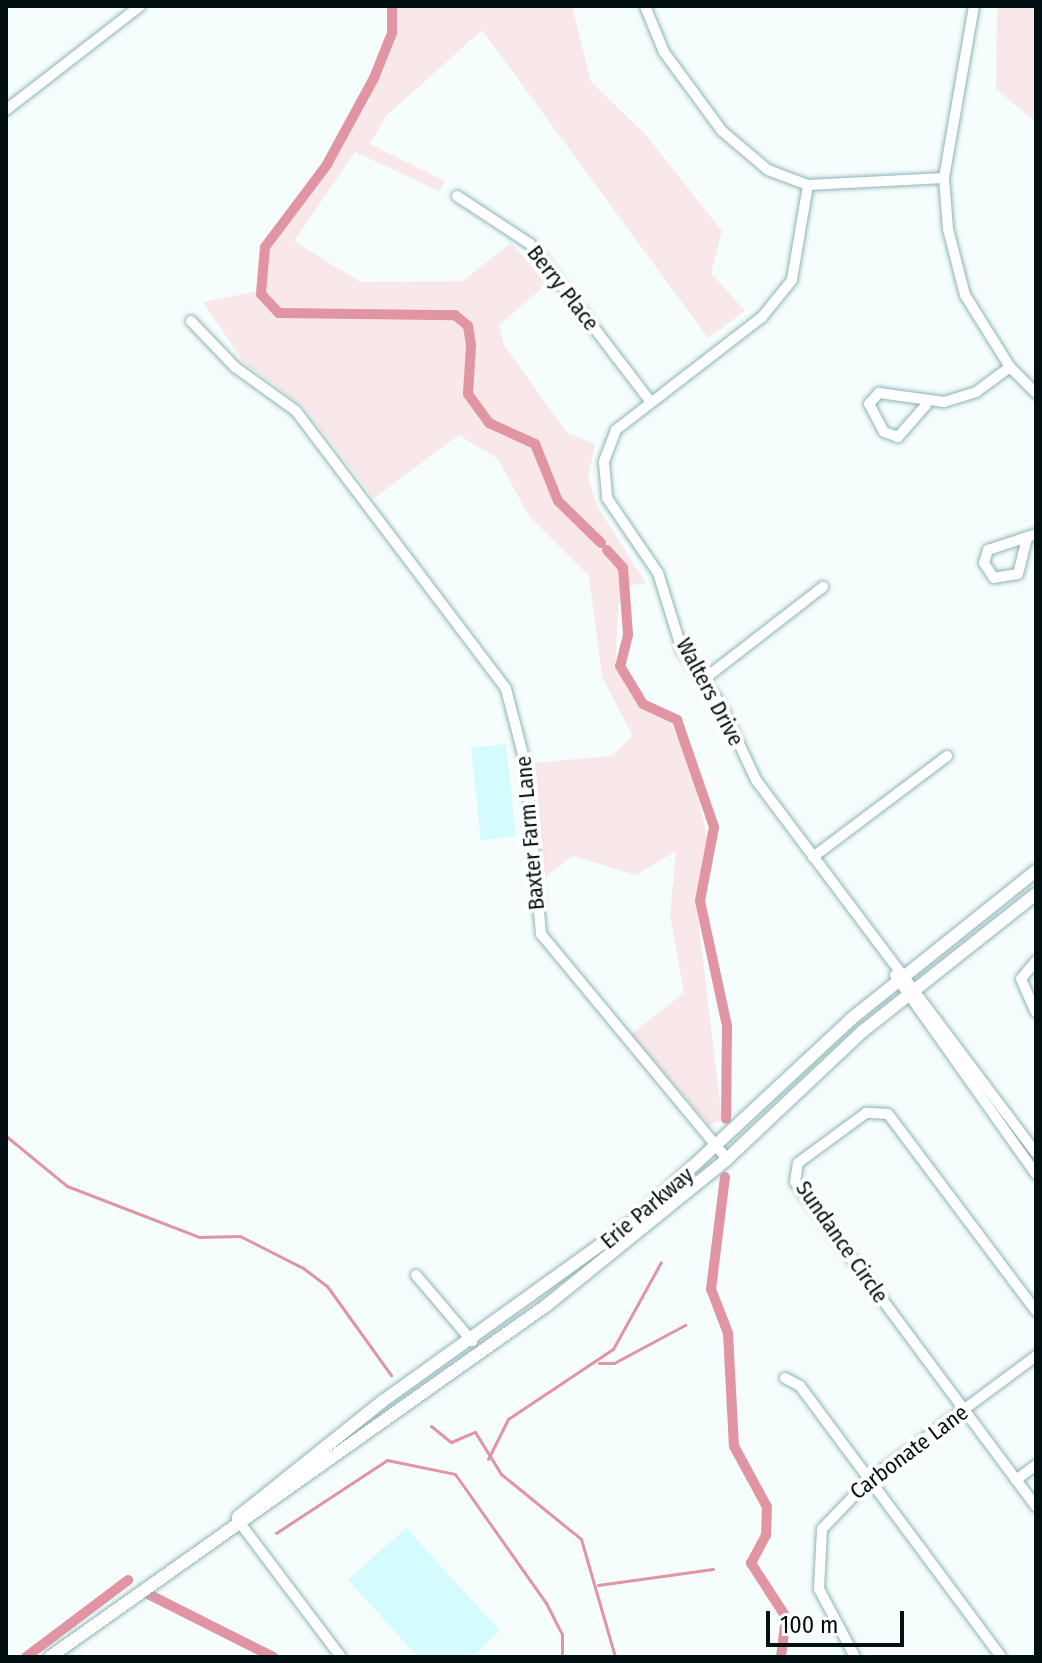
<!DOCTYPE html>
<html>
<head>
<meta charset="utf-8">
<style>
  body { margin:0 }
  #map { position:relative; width:1042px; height:1663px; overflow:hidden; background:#f5fdfd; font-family:"Fira Sans Condensed",sans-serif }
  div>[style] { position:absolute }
  .built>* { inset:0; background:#d4fbfd; transform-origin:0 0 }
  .green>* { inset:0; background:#f8e8ea }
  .stream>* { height:3px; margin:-1.5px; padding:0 1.5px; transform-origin:1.5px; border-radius:1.5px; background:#e195a2 }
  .canal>* { height:10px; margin:-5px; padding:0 5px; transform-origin:5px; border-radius:5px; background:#e195a2 }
  .roads { filter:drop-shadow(0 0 2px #8eb4b6) drop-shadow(0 0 2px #8eb4b6) }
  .minor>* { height:10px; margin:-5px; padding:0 5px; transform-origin:5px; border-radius:5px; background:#fff }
  .major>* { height:12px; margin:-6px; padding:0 6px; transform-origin:6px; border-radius:6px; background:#fff }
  span { translate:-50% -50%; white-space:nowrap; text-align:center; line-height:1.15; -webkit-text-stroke:8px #fff; paint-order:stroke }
  .street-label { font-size:22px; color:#031011 }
  .frame { position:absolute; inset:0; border:8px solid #031011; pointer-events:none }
  .scale { position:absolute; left:766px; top:1611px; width:138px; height:36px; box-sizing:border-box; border:4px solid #031011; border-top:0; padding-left:10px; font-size:24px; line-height:28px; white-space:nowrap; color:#031011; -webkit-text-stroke:6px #fff; paint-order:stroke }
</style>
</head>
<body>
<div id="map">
  <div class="built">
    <div style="left:506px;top:744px;width:93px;height:35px;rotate:84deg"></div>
    <div style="clip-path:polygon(406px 1528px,500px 1631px,472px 1657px,418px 1657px,348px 1580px)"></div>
  </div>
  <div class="green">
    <div style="clip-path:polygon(394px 6px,572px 6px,591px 82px,645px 134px,722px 231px,711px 273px,745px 311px,708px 338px,482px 30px,386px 116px,370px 144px,445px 181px,439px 191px,355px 152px,294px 241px,360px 282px,463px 281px,511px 243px,547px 284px,499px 325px,504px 345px,567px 433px,595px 444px,588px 478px,597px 506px,646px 583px,620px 587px,615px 666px,640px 702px,671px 723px,689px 762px,708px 840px,696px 900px,722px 1120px,709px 1125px,631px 1034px,684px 993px,670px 915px,676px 851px,636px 875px,573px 856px,540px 881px,532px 763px,611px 756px,633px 736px,602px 677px,589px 576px,529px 516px,498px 459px,459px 435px,374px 498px,302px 405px,244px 363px,203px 302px,264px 290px,265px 250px,365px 101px,391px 40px)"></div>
    <div style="clip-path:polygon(997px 6px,1036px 6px,1036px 122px,996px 89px)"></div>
  </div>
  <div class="stream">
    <div style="left:6px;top:1136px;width:79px;rotate:39.3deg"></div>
    <div style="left:67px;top:1186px;width:142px;rotate:21.1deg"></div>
    <div style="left:199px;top:1237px;width:41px;rotate:-1.4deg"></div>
    <div style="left:240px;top:1236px;width:71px;rotate:26.9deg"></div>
    <div style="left:303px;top:1268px;width:30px;rotate:37deg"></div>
    <div style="left:327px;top:1286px;width:110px;rotate:54.3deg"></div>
    <div style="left:599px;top:1363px;width:15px"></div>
    <div style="left:614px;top:1363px;width:81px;rotate:-28.2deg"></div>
    <div style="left:431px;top:1426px;width:26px;rotate:39deg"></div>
    <div style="left:451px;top:1442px;width:26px;rotate:-23deg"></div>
    <div style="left:475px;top:1432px;width:49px;rotate:58.2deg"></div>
    <div style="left:501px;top:1474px;width:103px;rotate:39.1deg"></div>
    <div style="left:581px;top:1539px;width:123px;rotate:73.9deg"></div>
    <div style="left:488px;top:1459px;width:45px;rotate:-63.4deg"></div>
    <div style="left:508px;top:1419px;width:126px;rotate:-33.7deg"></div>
    <div style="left:613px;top:1349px;width:99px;rotate:-61.1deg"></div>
    <div style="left:276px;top:1533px;width:133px;rotate:-33.3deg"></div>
    <div style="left:387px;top:1460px;width:69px;rotate:11.6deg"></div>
    <div style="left:455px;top:1474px;width:158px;rotate:54.8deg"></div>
    <div style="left:546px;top:1603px;width:35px;rotate:63deg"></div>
    <div style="left:562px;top:1634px;width:23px;rotate:90deg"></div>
    <div style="left:598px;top:1585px;width:116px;rotate:-7.9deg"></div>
  </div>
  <div class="canal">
    <div style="left:392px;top:6px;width:27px;rotate:90deg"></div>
    <div style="left:392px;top:33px;width:48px;rotate:111.8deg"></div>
    <div style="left:374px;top:78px;width:100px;rotate:118.6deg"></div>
    <div style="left:326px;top:166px;width:101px;rotate:127deg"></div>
    <div style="left:265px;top:247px;width:47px;rotate:94.9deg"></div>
    <div style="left:261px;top:294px;width:26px;rotate:47deg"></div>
    <div style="left:279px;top:313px;width:176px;rotate:0.7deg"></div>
    <div style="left:455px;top:315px;width:17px;rotate:40deg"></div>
    <div style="left:468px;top:326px;width:19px;rotate:81deg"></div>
    <div style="left:471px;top:345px;width:49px;rotate:93.5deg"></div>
    <div style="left:468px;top:394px;width:36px;rotate:54deg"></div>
    <div style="left:489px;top:423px;width:51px;rotate:24.5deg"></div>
    <div style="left:535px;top:444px;width:61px;rotate:68deg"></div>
    <div style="left:558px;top:501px;width:60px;rotate:44.3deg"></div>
    <div style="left:607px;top:550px;width:24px;rotate:48deg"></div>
    <div style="left:623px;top:568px;width:67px;rotate:85.7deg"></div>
    <div style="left:628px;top:635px;width:32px;rotate:104deg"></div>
    <div style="left:620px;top:666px;width:44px;rotate:58.8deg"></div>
    <div style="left:643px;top:704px;width:38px;rotate:25deg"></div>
    <div style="left:677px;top:720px;width:113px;rotate:70.9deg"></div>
    <div style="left:714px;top:827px;width:75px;rotate:100.7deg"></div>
    <div style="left:700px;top:901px;width:128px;rotate:77.8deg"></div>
    <div style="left:727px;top:1026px;width:93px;rotate:90.6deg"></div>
    <div style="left:725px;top:1177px;width:113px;rotate:97.1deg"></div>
    <div style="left:711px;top:1289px;width:47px;rotate:68.9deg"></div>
    <div style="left:728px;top:1333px;width:113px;rotate:87deg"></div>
    <div style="left:734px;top:1446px;width:69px;rotate:61.6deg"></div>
    <div style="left:767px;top:1507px;width:28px;rotate:92deg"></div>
    <div style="left:766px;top:1535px;width:32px;rotate:118deg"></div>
    <div style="left:751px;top:1563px;width:64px;rotate:57.1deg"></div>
    <div style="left:786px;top:1617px;width:40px;rotate:97.1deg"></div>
    <div style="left:146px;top:1593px;width:142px;rotate:26.7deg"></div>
    <div style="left:26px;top:1657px;width:128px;rotate:-37deg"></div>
  </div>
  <div class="roads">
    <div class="minor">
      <div style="left:645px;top:6px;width:50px;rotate:67.6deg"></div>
      <div style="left:664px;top:52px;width:98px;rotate:53.7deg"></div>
      <div style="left:722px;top:131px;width:60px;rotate:40.3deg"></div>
      <div style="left:768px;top:170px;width:43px;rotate:20.6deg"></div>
      <div style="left:808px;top:185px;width:136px;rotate:-2.9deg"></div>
      <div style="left:974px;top:6px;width:175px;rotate:99.9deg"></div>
      <div style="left:944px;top:178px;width:51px;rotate:85.5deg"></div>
      <div style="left:948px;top:229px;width:68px;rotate:75.6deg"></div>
      <div style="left:965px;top:295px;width:85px;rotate:58deg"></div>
      <div style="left:1010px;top:367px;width:37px;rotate:45deg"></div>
      <div style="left:6px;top:110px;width:170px;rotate:-37.8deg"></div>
      <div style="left:808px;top:185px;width:96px;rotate:99.6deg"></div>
      <div style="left:792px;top:280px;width:48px;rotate:129deg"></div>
      <div style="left:762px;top:317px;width:185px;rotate:142.3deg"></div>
      <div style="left:616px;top:430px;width:34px;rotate:111deg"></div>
      <div style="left:604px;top:462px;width:36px;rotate:85deg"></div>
      <div style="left:607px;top:498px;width:91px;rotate:55.8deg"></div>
      <div style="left:658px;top:573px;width:81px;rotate:72.7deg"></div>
      <div style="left:682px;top:650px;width:65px;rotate:54.4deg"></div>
      <div style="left:720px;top:703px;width:85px;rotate:64.9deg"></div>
      <div style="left:756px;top:780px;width:466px;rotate:53.1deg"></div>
      <div style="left:457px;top:196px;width:87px;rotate:33.3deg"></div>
      <div style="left:530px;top:244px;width:198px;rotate:52.6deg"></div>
      <div style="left:191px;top:321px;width:64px;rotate:46.3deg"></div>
      <div style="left:235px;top:367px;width:75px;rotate:35.8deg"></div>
      <div style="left:296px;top:411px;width:348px;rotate:52.9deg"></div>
      <div style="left:506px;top:689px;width:80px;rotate:75.4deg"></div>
      <div style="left:526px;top:766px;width:169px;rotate:84.9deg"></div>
      <div style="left:541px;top:934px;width:292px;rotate:50.4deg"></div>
      <div style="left:926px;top:405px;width:43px;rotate:131.2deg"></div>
      <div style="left:898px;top:437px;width:15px;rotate:-160deg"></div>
      <div style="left:884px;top:432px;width:32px;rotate:-118deg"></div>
      <div style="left:869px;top:404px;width:15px;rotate:-48deg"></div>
      <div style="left:879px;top:393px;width:66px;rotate:7.9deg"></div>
      <div style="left:944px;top:402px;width:34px;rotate:-17deg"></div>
      <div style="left:976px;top:392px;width:42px;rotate:-36.3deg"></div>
      <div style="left:1027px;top:538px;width:37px;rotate:104deg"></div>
      <div style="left:1018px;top:574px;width:24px;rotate:171deg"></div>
      <div style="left:994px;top:578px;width:18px;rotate:-124deg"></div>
      <div style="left:984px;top:563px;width:14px;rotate:-73deg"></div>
      <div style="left:988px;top:550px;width:51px;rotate:-18.4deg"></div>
      <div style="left:703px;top:680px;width:152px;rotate:-37.8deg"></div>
      <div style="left:813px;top:857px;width:168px;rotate:-37deg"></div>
      <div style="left:1036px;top:961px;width:23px;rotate:130deg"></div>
      <div style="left:1021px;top:979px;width:36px;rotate:66deg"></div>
      <div style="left:895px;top:975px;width:244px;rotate:54.7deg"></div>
      <div style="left:416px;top:1275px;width:87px;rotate:49.7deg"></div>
      <div style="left:1036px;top:1311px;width:246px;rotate:-126.9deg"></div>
      <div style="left:888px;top:1114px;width:22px;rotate:-177deg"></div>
      <div style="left:866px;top:1113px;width:84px;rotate:143.7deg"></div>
      <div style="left:798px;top:1163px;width:19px;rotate:99deg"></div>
      <div style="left:795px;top:1182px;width:405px;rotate:53.4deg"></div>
      <div style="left:785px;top:1378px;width:17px;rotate:28deg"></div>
      <div style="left:800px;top:1386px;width:337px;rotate:53.4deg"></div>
      <div style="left:1016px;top:1480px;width:25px;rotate:-37deg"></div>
      <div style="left:237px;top:1519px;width:173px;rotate:53deg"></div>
      <div style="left:855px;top:1657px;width:77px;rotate:-117.9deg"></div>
      <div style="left:819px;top:1589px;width:60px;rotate:-87.1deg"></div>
      <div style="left:822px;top:1529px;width:68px;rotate:-46.2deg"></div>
      <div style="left:869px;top:1480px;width:208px;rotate:-36.6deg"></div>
    </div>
    <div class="major">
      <div style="left:238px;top:1517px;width:186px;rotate:-38.7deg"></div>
      <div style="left:383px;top:1401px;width:310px;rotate:-35.7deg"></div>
      <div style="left:635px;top:1220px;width:295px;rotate:-42.9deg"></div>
      <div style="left:851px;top:1019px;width:237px;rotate:-38.7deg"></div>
      <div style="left:50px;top:1657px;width:609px;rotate:-35.31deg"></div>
      <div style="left:547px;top:1305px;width:232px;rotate:-39deg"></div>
      <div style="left:727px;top:1159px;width:187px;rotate:-43.3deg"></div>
      <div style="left:863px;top:1031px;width:221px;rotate:-38.4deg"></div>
    </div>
  </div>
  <div class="street-label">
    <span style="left:563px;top:288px;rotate:52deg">Berry Place</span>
    <span style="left:710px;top:692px;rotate:62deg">Walters Drive</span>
    <span style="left:530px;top:833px;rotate:-95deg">Baxter Farm Lane</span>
    <span style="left:647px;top:1208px;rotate:-40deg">Erie Parkway</span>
    <span style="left:842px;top:1242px;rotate:55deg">Sundance Circle</span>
    <span style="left:909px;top:1452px;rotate:-37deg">Carbonate Lane</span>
  </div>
  <div class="frame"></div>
  <div class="scale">100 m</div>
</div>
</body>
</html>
